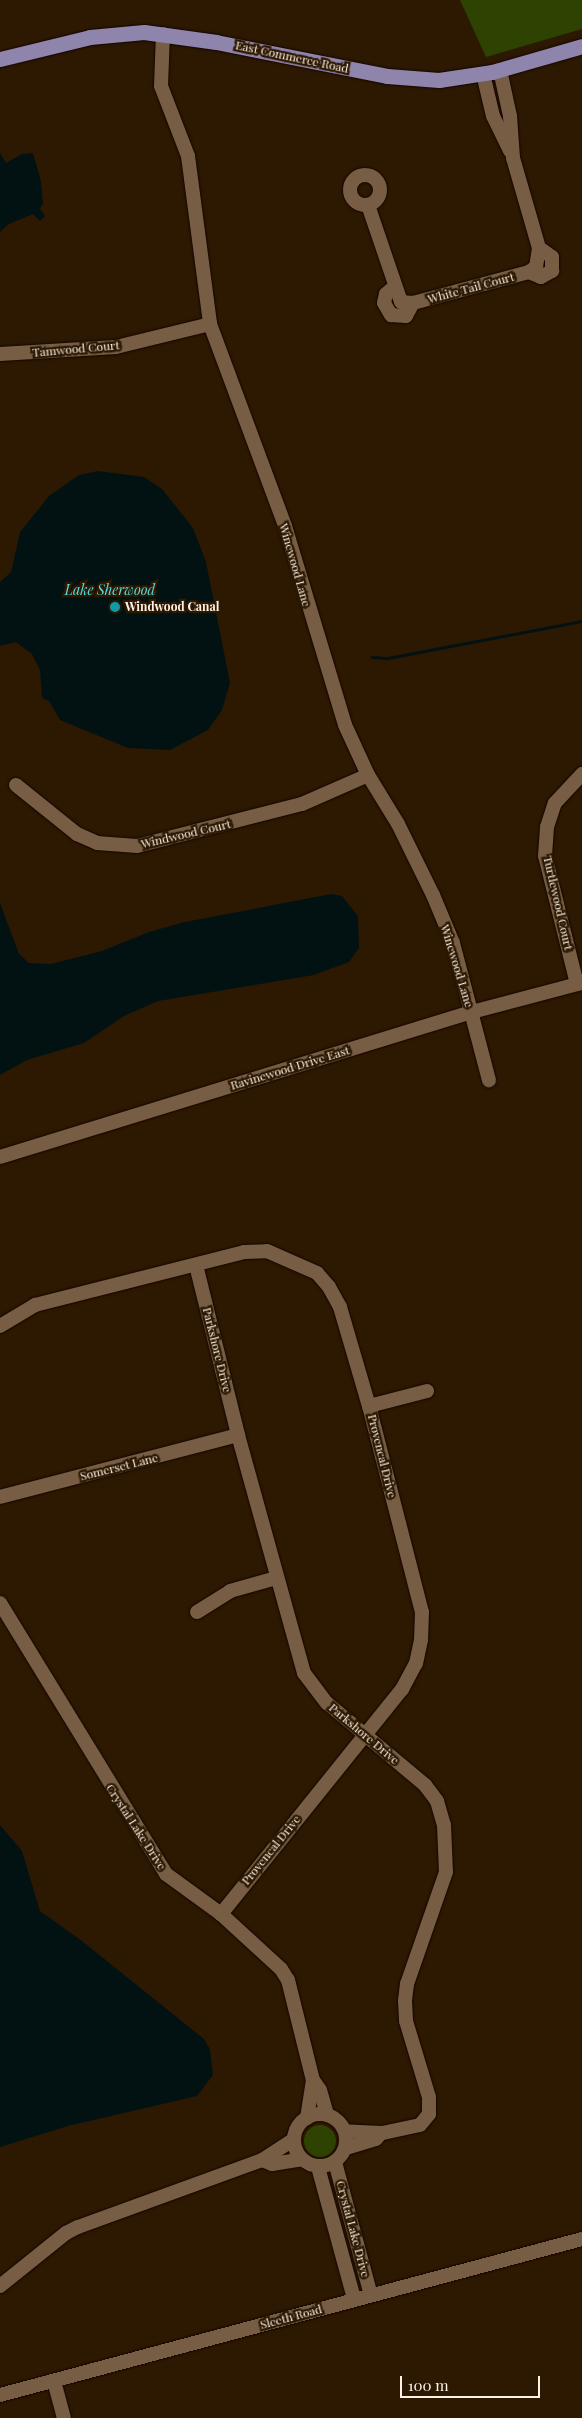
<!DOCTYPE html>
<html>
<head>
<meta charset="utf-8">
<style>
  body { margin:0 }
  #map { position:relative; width:582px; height:2418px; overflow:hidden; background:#2d1902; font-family:"Playfair Display",serif }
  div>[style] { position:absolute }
  .green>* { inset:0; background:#2e4301 }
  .round { border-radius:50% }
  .water>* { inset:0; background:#021213 }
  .stream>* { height:2.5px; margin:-1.25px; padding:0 1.25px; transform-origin:1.25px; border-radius:1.25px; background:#021213 }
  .roads { filter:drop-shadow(0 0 1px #150400) drop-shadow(0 0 1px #150400) }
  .minor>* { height:14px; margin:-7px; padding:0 7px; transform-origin:7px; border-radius:7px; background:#765d44 }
  .minor>.ring { margin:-7px; padding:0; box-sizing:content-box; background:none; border:14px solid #765d44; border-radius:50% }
  .major>* { height:15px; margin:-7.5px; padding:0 7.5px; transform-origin:7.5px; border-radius:7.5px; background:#8f84ac }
  .dots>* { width:14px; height:14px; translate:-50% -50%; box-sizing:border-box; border:2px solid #2d1902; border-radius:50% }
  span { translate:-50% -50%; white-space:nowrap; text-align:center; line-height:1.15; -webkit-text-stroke:4.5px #2d1902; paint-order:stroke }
  .street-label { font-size:12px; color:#fef2e7 }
  .poi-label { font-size:12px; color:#fef2e7; font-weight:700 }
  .left { translate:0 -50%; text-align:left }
  .water-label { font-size:14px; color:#52dee7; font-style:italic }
  .scale { position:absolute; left:400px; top:2376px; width:140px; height:22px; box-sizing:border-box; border:2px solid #fef2e7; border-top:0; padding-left:6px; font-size:15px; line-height:18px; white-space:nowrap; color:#fef2e7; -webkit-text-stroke:4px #2d1902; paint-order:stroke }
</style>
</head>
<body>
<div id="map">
  <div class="green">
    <div style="clip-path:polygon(460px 0,582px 0,582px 29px,486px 57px)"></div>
    <div class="round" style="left:304px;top:2125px;width:32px;height:32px"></div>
  </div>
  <div class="water">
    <div style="clip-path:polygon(0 153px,6px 163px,22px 154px,33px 153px,41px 181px,43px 203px,40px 209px,45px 216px,40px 221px,33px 214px,9px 224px,0 232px)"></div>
    <div style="clip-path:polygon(98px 471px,144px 477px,162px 489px,193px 528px,206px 562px,230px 683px,222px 710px,208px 730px,170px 750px,128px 748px,60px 720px,49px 701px,42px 698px,40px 670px,32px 654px,16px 642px,0 646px,0 582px,11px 572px,20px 532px,49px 496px,79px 475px)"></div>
    <div style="clip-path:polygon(331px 894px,342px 896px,358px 916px,359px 948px,349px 962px,314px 975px,158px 1001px,124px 1016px,84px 1043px,27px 1060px,0 1075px,0 903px,19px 954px,29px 963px,51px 964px,102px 951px,149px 932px,185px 922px)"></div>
    <div style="clip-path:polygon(0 1825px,22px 1851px,40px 1911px,82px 1941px,204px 2039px,210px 2049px,213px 2075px,197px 2096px,68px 2126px,0 2147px)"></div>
  </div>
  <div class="stream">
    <div style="left:372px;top:657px;width:16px;rotate:4deg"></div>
    <div style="left:388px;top:658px;width:197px;rotate:-10.8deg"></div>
  </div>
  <div class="roads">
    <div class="minor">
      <div style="left:163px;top:34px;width:52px;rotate:92.2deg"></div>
      <div style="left:161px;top:86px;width:75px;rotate:68.9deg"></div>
      <div style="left:188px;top:156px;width:169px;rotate:82.5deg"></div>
      <div style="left:210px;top:324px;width:215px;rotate:69.6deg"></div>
      <div style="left:285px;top:526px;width:208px;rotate:73.2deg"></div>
      <div style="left:345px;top:725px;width:55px;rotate:65.3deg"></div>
      <div style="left:368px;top:775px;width:57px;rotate:58.5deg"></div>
      <div style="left:398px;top:824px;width:79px;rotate:63.8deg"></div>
      <div style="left:433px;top:895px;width:52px;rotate:67.4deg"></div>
      <div style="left:453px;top:943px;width:142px;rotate:75.3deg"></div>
      <div style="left:483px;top:74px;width:43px;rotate:76.6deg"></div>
      <div style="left:493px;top:116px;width:39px;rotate:64deg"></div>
      <div class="ring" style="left:350px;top:175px;width:16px;height:16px"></div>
      <div style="left:368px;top:205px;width:102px;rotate:71.2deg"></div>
      <div style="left:401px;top:302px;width:12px;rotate:5deg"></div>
      <div style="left:413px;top:303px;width:120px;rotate:-15deg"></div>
      <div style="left:529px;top:272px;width:9px;rotate:-36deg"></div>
      <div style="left:536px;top:267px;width:19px;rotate:-81deg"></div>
      <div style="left:539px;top:248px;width:94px;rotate:-106.1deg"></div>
      <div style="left:513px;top:158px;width:42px;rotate:-94.1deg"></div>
      <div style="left:510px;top:116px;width:47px;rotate:-102.3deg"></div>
      <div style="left:529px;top:272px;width:13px;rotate:23deg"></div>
      <div style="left:541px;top:277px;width:13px;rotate:-29deg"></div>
      <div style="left:552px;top:271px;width:14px;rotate:-90deg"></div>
      <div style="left:552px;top:257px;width:16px;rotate:-145deg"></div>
      <div style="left:394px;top:287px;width:11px;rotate:139deg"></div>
      <div style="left:386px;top:294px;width:9px;rotate:103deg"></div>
      <div style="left:384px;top:303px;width:14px;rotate:60deg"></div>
      <div style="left:391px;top:315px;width:15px;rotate:4deg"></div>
      <div style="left:406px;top:316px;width:15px;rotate:-62deg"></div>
      <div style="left:0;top:354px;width:116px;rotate:-3.5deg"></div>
      <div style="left:116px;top:347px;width:97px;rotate:-13.7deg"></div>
      <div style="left:16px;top:785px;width:78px;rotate:38.8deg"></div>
      <div style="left:77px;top:834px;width:22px;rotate:24deg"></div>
      <div style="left:97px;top:843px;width:40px;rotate:4.3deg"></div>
      <div style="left:137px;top:846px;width:170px;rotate:-14.3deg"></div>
      <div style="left:302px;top:804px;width:72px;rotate:-23.7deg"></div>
      <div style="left:577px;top:984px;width:132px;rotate:-104deg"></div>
      <div style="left:545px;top:856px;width:29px;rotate:-86deg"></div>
      <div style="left:547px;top:827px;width:25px;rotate:-72deg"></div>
      <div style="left:555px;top:803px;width:40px;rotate:-47deg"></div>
      <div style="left:0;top:1157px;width:494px;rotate:-17.1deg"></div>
      <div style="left:472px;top:1012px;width:114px;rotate:-14.8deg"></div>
      <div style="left:196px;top:1265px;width:175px;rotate:76.1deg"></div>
      <div style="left:238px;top:1435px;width:247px;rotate:74.5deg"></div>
      <div style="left:304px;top:1673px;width:38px;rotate:53deg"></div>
      <div style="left:327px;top:1703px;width:128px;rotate:39.9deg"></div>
      <div style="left:425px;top:1785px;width:20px;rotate:53deg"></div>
      <div style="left:437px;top:1801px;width:25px;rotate:74deg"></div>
      <div style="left:444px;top:1825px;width:47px;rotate:87.6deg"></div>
      <div style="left:446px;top:1872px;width:119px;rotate:109.2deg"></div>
      <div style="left:407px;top:1984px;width:17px;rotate:97deg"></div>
      <div style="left:405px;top:2001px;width:20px;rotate:87deg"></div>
      <div style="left:406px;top:2021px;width:79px;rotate:73.2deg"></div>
      <div style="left:429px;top:2097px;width:17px;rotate:90deg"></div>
      <div style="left:429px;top:2114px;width:14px;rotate:129deg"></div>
      <div style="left:420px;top:2125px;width:40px;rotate:168deg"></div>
      <div style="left:381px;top:2133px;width:36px;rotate:-177deg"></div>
      <div style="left:0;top:1326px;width:41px;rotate:-31deg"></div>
      <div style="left:35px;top:1305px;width:216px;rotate:-14.2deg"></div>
      <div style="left:244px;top:1252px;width:23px;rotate:-2deg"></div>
      <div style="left:267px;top:1251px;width:55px;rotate:23.7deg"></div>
      <div style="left:317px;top:1273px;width:18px;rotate:49deg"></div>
      <div style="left:329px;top:1287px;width:23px;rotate:61deg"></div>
      <div style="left:340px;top:1307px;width:103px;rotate:73.7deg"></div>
      <div style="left:369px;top:1406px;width:213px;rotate:75.6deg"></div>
      <div style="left:422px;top:1612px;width:28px;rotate:92deg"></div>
      <div style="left:421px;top:1640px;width:24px;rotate:102deg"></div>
      <div style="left:416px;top:1663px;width:30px;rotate:118deg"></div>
      <div style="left:402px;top:1689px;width:289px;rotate:128.8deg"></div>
      <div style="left:369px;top:1406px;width:60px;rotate:-14.5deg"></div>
      <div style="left:0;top:1497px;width:246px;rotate:-14.6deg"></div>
      <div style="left:0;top:1603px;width:318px;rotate:58.5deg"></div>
      <div style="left:166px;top:1874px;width:68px;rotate:36deg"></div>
      <div style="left:221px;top:1914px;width:81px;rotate:42.5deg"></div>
      <div style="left:281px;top:1969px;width:13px;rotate:58deg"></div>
      <div style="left:288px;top:1980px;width:103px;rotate:76deg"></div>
      <div style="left:313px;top:2080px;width:12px;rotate:55deg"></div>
      <div style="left:320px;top:2090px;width:26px;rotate:74deg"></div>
      <div style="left:197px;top:1612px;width:39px;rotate:-32deg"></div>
      <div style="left:230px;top:1591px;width:48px;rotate:-15.8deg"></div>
      <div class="ring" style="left:294px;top:2114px;width:38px;height:38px"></div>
      <div style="left:307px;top:2118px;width:38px;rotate:-81deg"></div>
      <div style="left:346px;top:2148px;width:31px;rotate:-17deg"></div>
      <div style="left:376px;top:2139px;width:8px;rotate:-50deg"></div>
      <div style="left:262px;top:2160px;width:11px;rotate:22deg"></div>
      <div style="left:272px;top:2164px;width:30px;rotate:-9deg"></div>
      <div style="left:335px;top:2162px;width:138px;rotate:74.9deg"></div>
      <div style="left:318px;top:2167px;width:137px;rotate:74.7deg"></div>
      <div style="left:0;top:2286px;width:85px;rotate:-38.8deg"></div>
      <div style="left:66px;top:2233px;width:13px;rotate:-27deg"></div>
      <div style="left:78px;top:2227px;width:196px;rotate:-20deg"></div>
      <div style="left:262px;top:2160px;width:38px;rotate:-33deg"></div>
      <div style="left:54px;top:2381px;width:38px;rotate:75deg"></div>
      <div style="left:0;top:2395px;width:603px;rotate:-15deg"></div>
    </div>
    <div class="major">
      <div style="left:0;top:59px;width:93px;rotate:-13.7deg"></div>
      <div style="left:90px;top:37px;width:54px;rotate:-5.3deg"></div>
      <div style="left:144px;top:32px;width:73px;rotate:7.9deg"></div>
      <div style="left:216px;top:42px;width:174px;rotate:11.2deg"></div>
      <div style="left:387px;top:76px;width:52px;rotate:4.4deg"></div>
      <div style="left:439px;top:80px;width:54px;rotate:-8.6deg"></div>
      <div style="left:492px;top:72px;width:94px;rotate:-16.1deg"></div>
    </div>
  </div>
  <div class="dots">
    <div style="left:115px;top:607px;background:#0f9aa8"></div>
  </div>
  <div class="street-label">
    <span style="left:292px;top:57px;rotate:12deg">East Commerce Road</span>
    <span style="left:471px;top:288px;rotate:-15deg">White Tail Court</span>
    <span style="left:76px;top:349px;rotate:-5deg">Tamwood Court</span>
    <span style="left:295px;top:565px;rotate:74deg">Winewood Lane</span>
    <span style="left:186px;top:834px;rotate:-13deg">Windwood Court</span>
    <span style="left:558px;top:903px;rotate:77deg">Turtlewood Court</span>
    <span style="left:457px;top:966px;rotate:73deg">Winewood Lane</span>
    <span style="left:290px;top:1068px;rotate:-17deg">Ravinewood Drive East</span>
    <span style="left:217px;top:1350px;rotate:76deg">Parkshore Drive</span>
    <span style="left:382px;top:1456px;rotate:76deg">Provencal Drive</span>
    <span style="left:119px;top:1467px;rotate:-14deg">Somerset Lane</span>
    <span style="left:364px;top:1734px;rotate:40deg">Parkshore Drive</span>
    <span style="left:136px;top:1827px;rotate:57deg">Crystal Lake Drive</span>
    <span style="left:271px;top:1850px;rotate:-51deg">Provencal Drive</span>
    <span style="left:353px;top:2229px;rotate:75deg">Crystal Lake Drive</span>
    <span style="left:291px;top:2317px;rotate:-15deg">Sleeth Road</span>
  </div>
  <div class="poi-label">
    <span class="left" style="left:125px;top:607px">Windwood Canal</span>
  </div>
  <div class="water-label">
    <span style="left:110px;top:590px">Lake Sherwood</span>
  </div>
  <div class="scale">100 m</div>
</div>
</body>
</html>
